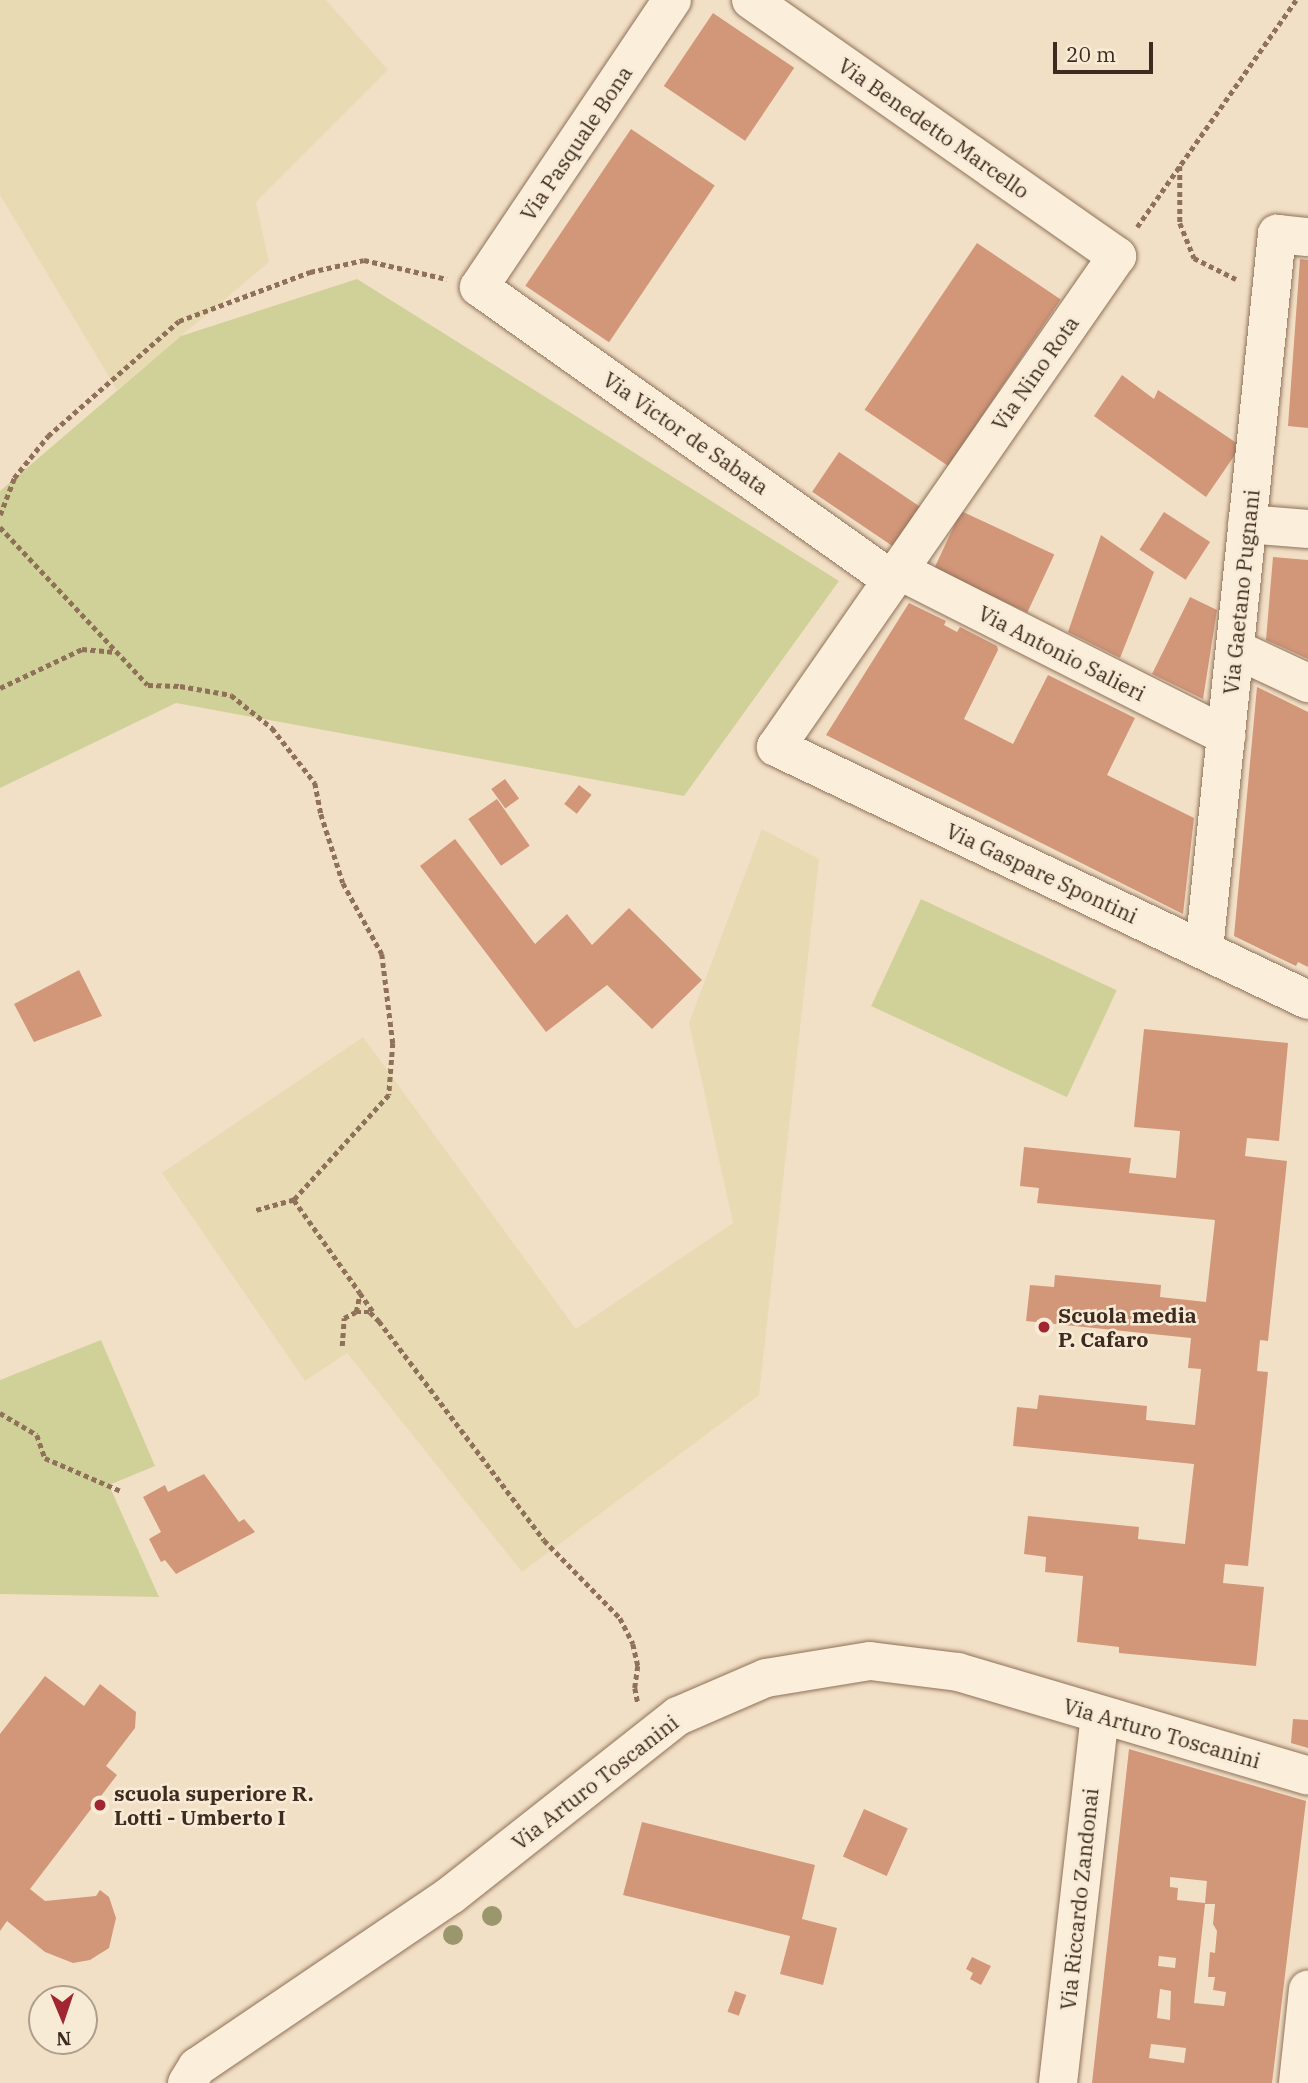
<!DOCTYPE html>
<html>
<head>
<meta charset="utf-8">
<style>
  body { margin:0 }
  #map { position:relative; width:1308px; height:2083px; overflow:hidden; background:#f2e0c6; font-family:"IBM Plex Serif",serif }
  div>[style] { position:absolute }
  .farmland>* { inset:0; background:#e8dab3 }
  .green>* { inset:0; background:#d0d199; transform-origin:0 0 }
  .building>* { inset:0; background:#d29679; transform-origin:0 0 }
  .path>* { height:4.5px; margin-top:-2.25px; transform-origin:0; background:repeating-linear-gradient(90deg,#8f715a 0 5px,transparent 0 8.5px) }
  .roads { filter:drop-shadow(0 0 2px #8f715a) drop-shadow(0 0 2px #8f715a) }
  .minor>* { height:38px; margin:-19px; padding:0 19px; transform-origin:19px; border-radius:19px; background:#fbeeda }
  .trees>* { width:20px; height:20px; margin:-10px; border-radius:50%; background:#9b976d }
  .dots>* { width:19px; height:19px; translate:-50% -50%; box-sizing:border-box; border:4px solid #f8ebd6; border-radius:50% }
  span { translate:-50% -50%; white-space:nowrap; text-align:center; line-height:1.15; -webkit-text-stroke:5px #f8ebd6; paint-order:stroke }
  .street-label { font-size:21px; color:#3e2b1f }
  .poi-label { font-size:21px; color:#3e2b1f; font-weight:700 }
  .left { translate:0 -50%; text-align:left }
  .north { position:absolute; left:28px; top:1985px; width:70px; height:70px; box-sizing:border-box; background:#f8ebd6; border:2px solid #ae9e8d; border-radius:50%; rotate:178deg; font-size:19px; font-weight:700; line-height:28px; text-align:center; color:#3e2b1f }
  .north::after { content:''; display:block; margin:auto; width:24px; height:32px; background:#a22532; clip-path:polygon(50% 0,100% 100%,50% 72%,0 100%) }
  .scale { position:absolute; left:1053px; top:42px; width:100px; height:32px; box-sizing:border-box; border:4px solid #3e2b1f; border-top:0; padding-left:9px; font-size:21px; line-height:24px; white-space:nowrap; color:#3e2b1f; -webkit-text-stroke:5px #f8ebd6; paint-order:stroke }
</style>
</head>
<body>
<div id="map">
  <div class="farmland">
    <div style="clip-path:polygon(0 0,326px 0,388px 70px,256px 202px,269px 262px,117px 390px,0 195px)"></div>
    <div style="clip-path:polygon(762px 829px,819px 859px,759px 1395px,522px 1572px,347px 1353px,305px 1381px,162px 1173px,363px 1037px,576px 1329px,733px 1223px,689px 1023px)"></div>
  </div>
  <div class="green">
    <div style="clip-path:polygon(357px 279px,839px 581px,684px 796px,176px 703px,0 788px,0 491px,181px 336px)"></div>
    <div style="left:921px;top:899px;width:216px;height:118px;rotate:25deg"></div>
    <div style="clip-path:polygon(101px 1340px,155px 1466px,109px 1485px,159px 1597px,0 1594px,0 1380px)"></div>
  </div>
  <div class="building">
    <div style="left:713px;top:13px;width:98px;height:88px;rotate:34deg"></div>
    <div style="left:631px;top:129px;width:101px;height:189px;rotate:34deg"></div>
    <div style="left:977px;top:243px;width:101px;height:201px;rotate:34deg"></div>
    <div style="clip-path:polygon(1300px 259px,1308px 260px,1308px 428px,1288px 426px)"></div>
    <div style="clip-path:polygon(1122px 375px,1154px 399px,1158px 390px,1241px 446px,1206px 497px,1094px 416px)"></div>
    <div style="left:839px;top:452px;width:100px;height:48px;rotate:34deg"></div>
    <div style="left:961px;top:511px;width:103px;height:64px;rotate:25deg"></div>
    <div style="left:1164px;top:512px;width:55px;height:45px;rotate:33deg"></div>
    <div style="clip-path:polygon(1101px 535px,1154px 572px,1120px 658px,1068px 632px)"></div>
    <div style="clip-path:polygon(1273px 557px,1308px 560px,1308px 659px,1266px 640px)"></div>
    <div style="clip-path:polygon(1190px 597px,1217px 610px,1203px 699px,1152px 674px)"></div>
    <div style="clip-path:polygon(909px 603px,946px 621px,944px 625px,957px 632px,960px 627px,997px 646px,998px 650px,964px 719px,1013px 744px,1048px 675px,1135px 718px,1107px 775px,1194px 818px,1183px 914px,826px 735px)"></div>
    <div style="clip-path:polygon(1257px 687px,1308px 712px,1308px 967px,1298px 962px,1296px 966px,1234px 936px)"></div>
    <div style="left:505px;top:779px;width:24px;height:17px;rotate:54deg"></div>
    <div style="left:579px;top:785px;width:16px;height:24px;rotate:38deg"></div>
    <div style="left:497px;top:799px;width:57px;height:35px;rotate:55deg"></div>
    <div style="clip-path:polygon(455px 839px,535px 944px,567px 914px,592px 945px,629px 908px,702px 980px,652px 1029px,607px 985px,546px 1032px,420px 866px)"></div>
    <div style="clip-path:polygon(79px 970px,102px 1016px,34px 1042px,14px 1004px)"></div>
    <div style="clip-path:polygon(1144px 1029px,1288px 1043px,1279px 1141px,1247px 1138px,1245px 1156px,1287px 1161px,1268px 1341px,1260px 1340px,1257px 1371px,1268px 1372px,1248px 1566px,1225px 1564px,1223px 1583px,1264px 1587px,1256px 1666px,1119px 1653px,1119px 1647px,1077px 1642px,1083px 1576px,1045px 1572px,1046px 1557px,1024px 1554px,1028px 1516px,1139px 1527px,1138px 1539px,1185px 1544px,1194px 1464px,1013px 1446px,1017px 1407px,1037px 1409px,1039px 1395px,1147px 1406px,1146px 1420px,1195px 1425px,1201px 1369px,1188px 1368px,1191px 1338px,1026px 1321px,1030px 1285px,1054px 1287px,1055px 1275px,1161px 1285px,1160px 1297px,1206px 1302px,1215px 1220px,1037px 1203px,1039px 1188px,1020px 1186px,1024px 1147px,1131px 1158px,1129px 1173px,1176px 1178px,1180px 1131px,1134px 1127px)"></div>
    <div style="clip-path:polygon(204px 1474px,239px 1522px,244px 1519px,255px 1532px,176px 1574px,165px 1560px,161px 1562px,149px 1539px,161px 1532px,143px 1497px,165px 1485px,168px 1492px)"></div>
    <div style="clip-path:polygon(45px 1676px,84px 1706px,100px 1684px,136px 1712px,135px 1728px,106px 1766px,117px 1775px,30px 1889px,45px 1901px,96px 1896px,100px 1890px,109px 1897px,116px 1918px,109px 1948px,90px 1960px,73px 1963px,45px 1952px,7px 1921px,0 1931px,0 1734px)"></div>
    <div style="clip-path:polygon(1293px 1719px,1308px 1720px,1308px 1748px,1291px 1743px)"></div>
    <div style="clip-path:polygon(evenodd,1129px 1749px,1306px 1801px,1272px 2083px,1092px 2083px,1129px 1749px,1170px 1877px,1207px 1881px,1205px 1903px,1177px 1900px,1178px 1888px,1170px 1887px,1170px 1877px,1129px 1749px,1205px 1904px,1215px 1904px,1213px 1924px,1217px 1931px,1215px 1953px,1210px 1952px,1208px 1977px,1215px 1977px,1213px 1990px,1226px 1992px,1224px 2006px,1194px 2003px,1205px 1904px,1129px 1749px,1159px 1956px,1176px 1958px,1175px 1968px,1158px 1966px,1159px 1956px,1129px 1749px,1160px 1989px,1171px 1991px,1170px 2020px,1157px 2018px,1160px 1989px,1129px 1749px,1151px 2044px,1186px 2048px,1184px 2063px,1149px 2058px,1151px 2044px)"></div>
    <div style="left:864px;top:1809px;width:48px;height:52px;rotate:24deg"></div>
    <div style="clip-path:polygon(642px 1822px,815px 1865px,802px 1919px,837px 1928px,823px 1985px,780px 1974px,790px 1936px,623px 1895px)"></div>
    <div style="clip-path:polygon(972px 1957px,991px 1966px,981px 1985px,970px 1979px,973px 1973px,966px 1969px)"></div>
    <div style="left:735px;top:1991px;width:12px;height:22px;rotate:20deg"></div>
  </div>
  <div class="path">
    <div style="left:1180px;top:166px;width:57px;rotate:90deg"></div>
    <div style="left:1180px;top:223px;width:38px;rotate:68deg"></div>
    <div style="left:1194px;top:258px;width:47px;rotate:26.6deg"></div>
    <div style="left:1137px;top:227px;width:277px;rotate:-55deg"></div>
    <div style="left:0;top:515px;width:40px;rotate:-69deg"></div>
    <div style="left:14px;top:478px;width:54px;rotate:-51deg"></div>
    <div style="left:48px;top:436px;width:174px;rotate:-41.3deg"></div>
    <div style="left:179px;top:321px;width:140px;rotate:-20.5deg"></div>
    <div style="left:310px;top:272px;width:55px;rotate:-12.5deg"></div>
    <div style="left:364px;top:260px;width:85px;rotate:12.9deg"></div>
    <div style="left:0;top:527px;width:216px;rotate:46.9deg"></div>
    <div style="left:148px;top:685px;width:32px;rotate:2deg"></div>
    <div style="left:180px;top:686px;width:52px;rotate:10deg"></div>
    <div style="left:231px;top:695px;width:53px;rotate:38.8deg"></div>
    <div style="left:272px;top:728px;width:70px;rotate:52deg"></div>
    <div style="left:315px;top:783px;width:32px;rotate:79deg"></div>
    <div style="left:321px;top:814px;width:72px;rotate:72.3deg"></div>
    <div style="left:343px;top:883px;width:81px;rotate:61.2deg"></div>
    <div style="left:382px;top:954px;width:90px;rotate:83deg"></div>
    <div style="left:393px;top:1043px;width:52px;rotate:94.4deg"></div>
    <div style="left:389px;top:1095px;width:142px;rotate:132.1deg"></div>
    <div style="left:294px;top:1200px;width:41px;rotate:164.6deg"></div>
    <div style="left:0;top:688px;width:91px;rotate:-25.4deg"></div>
    <div style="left:82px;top:649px;width:34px;rotate:5deg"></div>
    <div style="left:294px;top:1200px;width:114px;rotate:54.6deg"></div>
    <div style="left:356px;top:1312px;width:19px;rotate:-78deg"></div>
    <div style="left:360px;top:1293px;width:24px;rotate:55deg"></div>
    <div style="left:342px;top:1346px;width:28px;rotate:-86deg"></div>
    <div style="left:344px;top:1318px;width:13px;rotate:-27deg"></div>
    <div style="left:356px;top:1312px;width:14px"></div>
    <div style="left:370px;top:1312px;width:13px;rotate:45deg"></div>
    <div style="left:379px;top:1321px;width:274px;rotate:53deg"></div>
    <div style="left:544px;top:1540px;width:109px;rotate:45.7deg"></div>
    <div style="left:620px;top:1618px;width:29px;rotate:63deg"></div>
    <div style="left:633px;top:1644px;width:23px;rotate:77deg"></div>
    <div style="left:638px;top:1666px;width:22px;rotate:98deg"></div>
    <div style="left:635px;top:1688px;width:16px;rotate:79deg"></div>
    <div style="left:0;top:1413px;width:43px;rotate:30.7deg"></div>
    <div style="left:37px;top:1435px;width:24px;rotate:71deg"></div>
    <div style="left:45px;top:1458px;width:83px;rotate:23.5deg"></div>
  </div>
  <div class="roads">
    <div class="minor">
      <div style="left:672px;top:0;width:346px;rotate:123.9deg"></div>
      <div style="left:479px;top:287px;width:506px;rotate:35.35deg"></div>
      <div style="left:751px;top:0;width:447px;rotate:35deg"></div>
      <div style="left:1117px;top:256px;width:598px;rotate:124.78deg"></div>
      <div style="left:776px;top:747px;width:589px;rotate:25.43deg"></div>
      <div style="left:1247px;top:524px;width:61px;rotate:4.7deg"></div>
      <div style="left:898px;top:570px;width:368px;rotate:26.8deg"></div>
      <div style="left:1235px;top:649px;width:81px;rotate:25deg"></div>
      <div style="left:1204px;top:950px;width:720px;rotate:-84.18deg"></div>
      <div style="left:1277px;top:234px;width:31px;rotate:6deg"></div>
      <div style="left:187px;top:2083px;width:19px;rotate:-58deg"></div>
      <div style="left:197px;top:2067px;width:307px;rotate:-34.1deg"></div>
      <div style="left:451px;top:1895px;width:289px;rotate:-38.3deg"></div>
      <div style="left:678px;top:1716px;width:96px;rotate:-23.4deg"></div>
      <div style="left:766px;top:1678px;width:105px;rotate:-9.3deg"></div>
      <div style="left:870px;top:1661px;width:89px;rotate:7.1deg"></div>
      <div style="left:958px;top:1672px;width:365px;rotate:16.5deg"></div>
      <div style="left:1058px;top:2083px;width:370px;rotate:-83.5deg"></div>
      <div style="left:1298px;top:2083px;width:94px;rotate:-83.9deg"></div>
    </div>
  </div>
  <div class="trees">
    <div style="left:492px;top:1916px"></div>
    <div style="left:453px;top:1935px"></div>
  </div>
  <div class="dots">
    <div style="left:1044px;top:1327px;background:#a22532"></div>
    <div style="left:100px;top:1805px;background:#a22532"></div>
  </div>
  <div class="street-label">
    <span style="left:934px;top:128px;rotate:35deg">Via Benedetto Marcello</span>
    <span style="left:576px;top:143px;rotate:-56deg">Via Pasquale Bona</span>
    <span style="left:1035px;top:373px;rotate:-55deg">Via Nino Rota</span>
    <span style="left:686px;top:433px;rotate:35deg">Via Victor de Sabata</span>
    <span style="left:1241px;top:592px;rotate:-84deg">Via Gaetano Pugnani</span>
    <span style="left:1062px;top:653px;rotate:27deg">Via Antonio Salieri</span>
    <span style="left:1042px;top:873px;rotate:25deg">Via Gaspare Spontini</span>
    <span style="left:1162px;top:1733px;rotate:16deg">Via Arturo Toscanini</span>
    <span style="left:595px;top:1782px;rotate:-38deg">Via Arturo Toscanini</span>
    <span style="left:1079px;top:1899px;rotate:-84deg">Via Riccardo Zandonai</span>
  </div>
  <div class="poi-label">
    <span class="left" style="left:1058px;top:1327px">Scuola media<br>P. Cafaro</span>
    <span class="left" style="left:114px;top:1805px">scuola superiore R.<br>Lotti - Umberto I</span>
  </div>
  <div class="north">N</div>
  <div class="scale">20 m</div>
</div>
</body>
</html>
